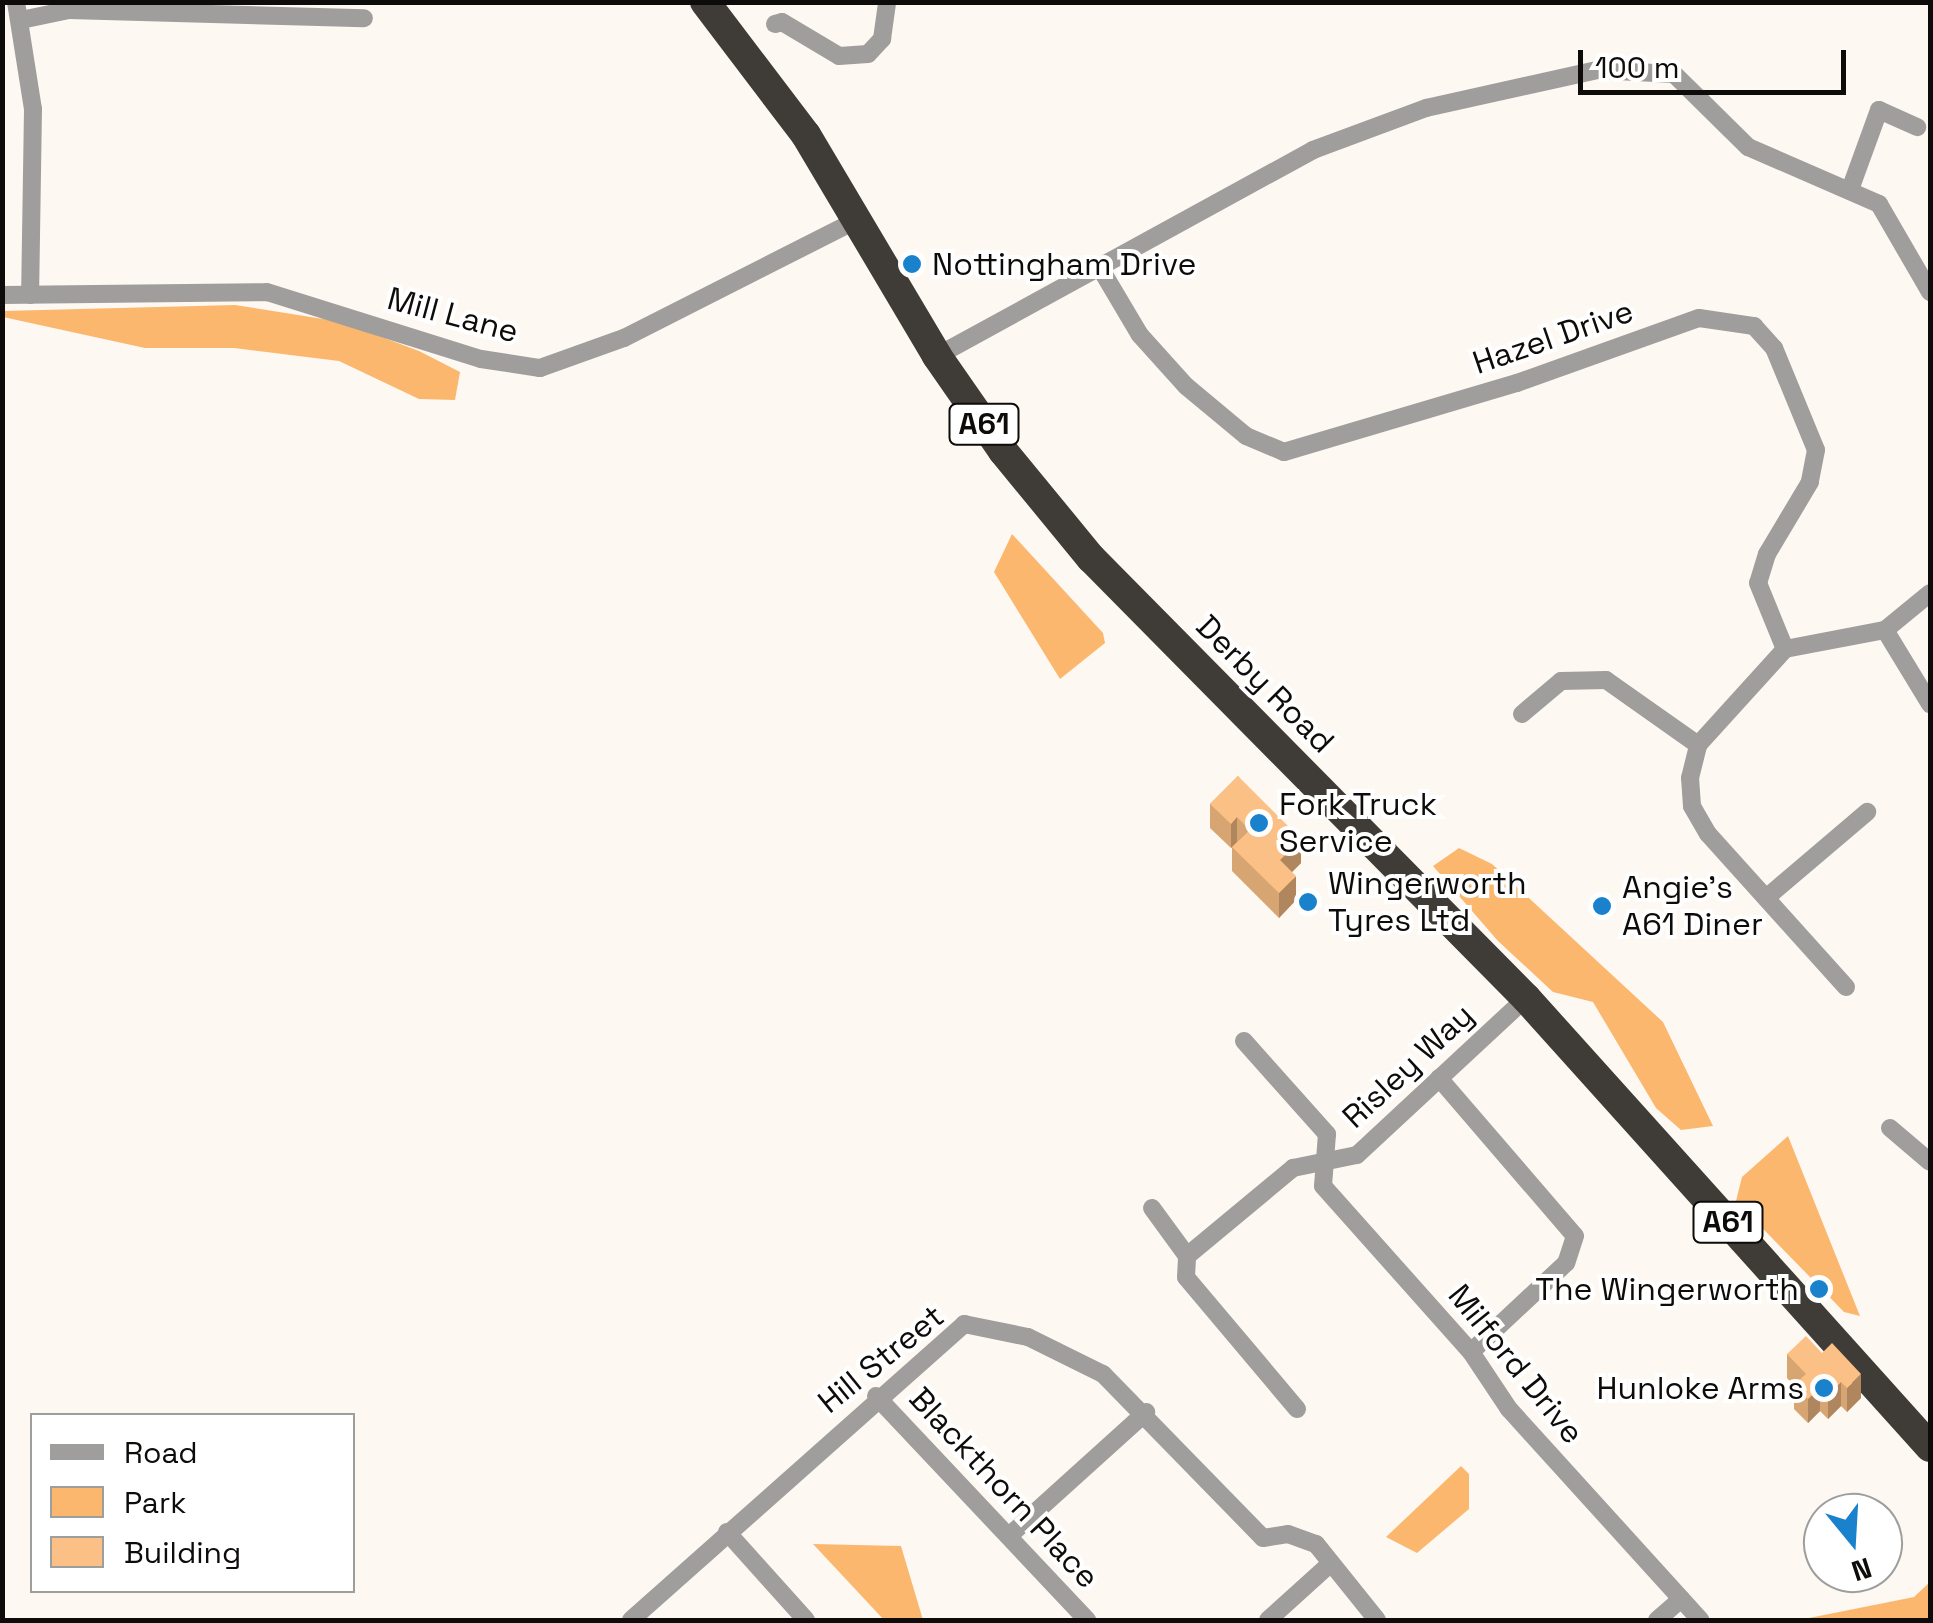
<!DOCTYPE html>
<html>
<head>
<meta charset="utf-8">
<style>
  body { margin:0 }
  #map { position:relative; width:1933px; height:1623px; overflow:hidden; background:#fef8f3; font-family:"Space Grotesk",sans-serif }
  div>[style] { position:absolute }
  .green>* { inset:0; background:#fcb76f }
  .street>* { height:18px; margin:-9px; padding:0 9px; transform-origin:9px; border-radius:9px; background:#a09e9c }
  .highway>* { height:30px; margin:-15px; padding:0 15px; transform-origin:15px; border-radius:15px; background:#3f3b37 }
  .wall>* { inset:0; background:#d7a572 }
  .shaded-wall>* { inset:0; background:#af865d }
  .building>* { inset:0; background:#fac085 }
  .dots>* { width:28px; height:28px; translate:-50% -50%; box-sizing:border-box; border:5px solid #fff; border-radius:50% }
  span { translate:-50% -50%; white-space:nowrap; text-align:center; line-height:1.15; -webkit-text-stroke:8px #fff; paint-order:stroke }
  .shield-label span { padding:2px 8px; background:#fff; border:2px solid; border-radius:8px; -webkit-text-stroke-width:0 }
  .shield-label { font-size:30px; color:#0d0c0a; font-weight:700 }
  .poi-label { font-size:32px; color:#0d0c0a }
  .left { translate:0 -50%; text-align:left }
  .right { translate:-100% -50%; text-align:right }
  .street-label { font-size:32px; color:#0d0c0a }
  .frame { position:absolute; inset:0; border:5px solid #0d0c0a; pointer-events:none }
  .legend { position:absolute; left:30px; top:1413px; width:325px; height:180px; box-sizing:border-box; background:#fff; border:2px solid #9e9e9d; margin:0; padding:12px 18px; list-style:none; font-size:30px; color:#0d0c0a }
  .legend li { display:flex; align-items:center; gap:20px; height:50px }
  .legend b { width:50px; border:2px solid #9e9e9d }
  .north { position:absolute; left:1803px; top:1493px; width:100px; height:100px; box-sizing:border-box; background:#fff; border:2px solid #9e9e9d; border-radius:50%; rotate:162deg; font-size:28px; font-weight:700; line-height:40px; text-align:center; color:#0d0c0a }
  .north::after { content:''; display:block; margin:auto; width:35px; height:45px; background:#1a82cd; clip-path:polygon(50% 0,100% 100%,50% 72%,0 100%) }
  .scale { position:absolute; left:1578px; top:50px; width:268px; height:45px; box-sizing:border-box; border:5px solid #0d0c0a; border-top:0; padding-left:12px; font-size:30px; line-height:35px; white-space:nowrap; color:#0d0c0a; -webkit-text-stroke:8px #fff; paint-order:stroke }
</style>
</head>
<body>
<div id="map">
  <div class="green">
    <div style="clip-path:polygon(235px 305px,342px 322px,419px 351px,460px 372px,455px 400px,419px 399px,339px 361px,234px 348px,145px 348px,3px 317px,3px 311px)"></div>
    <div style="clip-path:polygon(1012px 534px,1103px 633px,1105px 643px,1060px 679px,994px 572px)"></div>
    <div style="clip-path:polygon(1459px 848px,1492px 864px,1663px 1022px,1713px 1126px,1681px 1130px,1656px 1108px,1593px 1002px,1553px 992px,1498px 941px,1433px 866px)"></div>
    <div style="clip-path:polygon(1788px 1136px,1860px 1316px,1844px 1312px,1736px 1201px,1742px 1177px)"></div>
    <div style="clip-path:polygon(1461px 1466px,1469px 1474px,1469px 1509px,1417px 1553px,1386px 1537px)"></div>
    <div style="clip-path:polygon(813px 1544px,901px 1546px,923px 1620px,884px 1620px)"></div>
    <div style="clip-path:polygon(1930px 1582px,1930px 1620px,1799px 1620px,1914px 1597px)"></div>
  </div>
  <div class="street">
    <div style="left:16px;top:2px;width:108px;rotate:81deg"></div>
    <div style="left:33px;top:109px;width:186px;rotate:90.9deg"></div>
    <div style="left:21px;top:20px;width:49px;rotate:-11.8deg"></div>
    <div style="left:69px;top:10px;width:295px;rotate:1.6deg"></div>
    <div style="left:775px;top:24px;width:7px;rotate:-16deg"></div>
    <div style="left:782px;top:22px;width:66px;rotate:30.8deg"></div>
    <div style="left:839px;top:56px;width:29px;rotate:-4deg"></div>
    <div style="left:868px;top:54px;width:21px;rotate:-47deg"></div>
    <div style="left:882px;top:39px;width:37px;rotate:-82deg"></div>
    <div style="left:1851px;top:187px;width:82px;rotate:-70deg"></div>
    <div style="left:1879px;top:110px;width:42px;rotate:24.1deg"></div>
    <div style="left:1099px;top:266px;width:80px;rotate:59.3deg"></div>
    <div style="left:1140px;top:335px;width:69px;rotate:48deg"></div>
    <div style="left:1186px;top:386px;width:78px;rotate:39.8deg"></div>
    <div style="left:1246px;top:436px;width:41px;rotate:22.8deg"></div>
    <div style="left:1284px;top:452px;width:243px;rotate:-16.5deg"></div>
    <div style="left:1517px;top:383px;width:193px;rotate:-19.7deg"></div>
    <div style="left:1699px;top:318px;width:56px;rotate:8.3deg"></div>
    <div style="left:1754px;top:326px;width:30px;rotate:48deg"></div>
    <div style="left:1774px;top:348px;width:110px;rotate:67.6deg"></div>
    <div style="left:1816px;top:450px;width:33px;rotate:101deg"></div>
    <div style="left:1810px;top:482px;width:84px;rotate:120.8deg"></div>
    <div style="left:1767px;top:554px;width:30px;rotate:107deg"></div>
    <div style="left:1758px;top:583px;width:71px;rotate:67.8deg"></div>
    <div style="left:2px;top:295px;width:265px;rotate:-0.6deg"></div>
    <div style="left:267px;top:292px;width:224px;rotate:17.4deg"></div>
    <div style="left:481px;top:359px;width:60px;rotate:8.7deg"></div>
    <div style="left:540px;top:368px;width:89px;rotate:-19.7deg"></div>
    <div style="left:624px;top:338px;width:261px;rotate:-26.9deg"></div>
    <div style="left:937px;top:356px;width:429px;rotate:-28.7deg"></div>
    <div style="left:1313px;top:150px;width:121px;rotate:-20.4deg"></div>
    <div style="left:1426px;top:108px;width:176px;rotate:-12.5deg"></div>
    <div style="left:1598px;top:70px;width:76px;rotate:3deg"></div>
    <div style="left:1674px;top:74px;width:104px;rotate:44.6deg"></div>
    <div style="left:1748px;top:147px;width:143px;rotate:23.5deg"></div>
    <div style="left:1879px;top:204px;width:102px;rotate:59.9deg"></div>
    <div style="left:1885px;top:630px;width:87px;rotate:58.7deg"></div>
    <div style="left:1522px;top:714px;width:51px;rotate:-40.2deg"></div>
    <div style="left:1561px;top:681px;width:45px;rotate:-1.3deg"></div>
    <div style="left:1606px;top:680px;width:113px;rotate:35.2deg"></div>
    <div style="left:1766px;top:898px;width:133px;rotate:-40.4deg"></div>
    <div style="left:1846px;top:987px;width:206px;rotate:-132deg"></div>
    <div style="left:1708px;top:834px;width:32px;rotate:-120deg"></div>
    <div style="left:1692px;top:806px;width:28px;rotate:-94deg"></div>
    <div style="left:1690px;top:778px;width:34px;rotate:-76deg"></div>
    <div style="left:1698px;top:745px;width:130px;rotate:-47.8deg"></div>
    <div style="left:1785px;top:649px;width:102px;rotate:-10.8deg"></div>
    <div style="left:1885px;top:630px;width:58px;rotate:-39.4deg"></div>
    <div style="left:1244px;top:1041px;width:125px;rotate:48.3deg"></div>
    <div style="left:1327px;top:1134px;width:52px;rotate:94.4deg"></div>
    <div style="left:1323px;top:1186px;width:222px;rotate:48.3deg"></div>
    <div style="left:1471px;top:1352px;width:69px;rotate:56.3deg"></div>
    <div style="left:1509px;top:1409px;width:285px;rotate:47.8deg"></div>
    <div style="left:1439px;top:1078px;width:208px;rotate:49.3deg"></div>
    <div style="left:1575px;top:1236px;width:28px;rotate:108deg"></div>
    <div style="left:1566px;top:1263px;width:130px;rotate:136.9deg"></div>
    <div style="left:1890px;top:1128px;width:52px;rotate:40.4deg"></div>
    <div style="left:1152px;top:1208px;width:59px;rotate:53.9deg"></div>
    <div style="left:876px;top:1396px;width:308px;rotate:46.7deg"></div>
    <div style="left:1297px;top:1409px;width:172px;rotate:-130.1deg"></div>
    <div style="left:1186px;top:1277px;width:21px;rotate:-87deg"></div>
    <div style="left:1187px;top:1256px;width:138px;rotate:-39.7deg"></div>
    <div style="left:1293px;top:1168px;width:65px;rotate:-11.5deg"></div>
    <div style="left:1357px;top:1155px;width:231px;rotate:-42.9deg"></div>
    <div style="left:727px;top:1532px;width:118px;rotate:48.1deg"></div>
    <div style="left:1009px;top:1536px;width:185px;rotate:-42.1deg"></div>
    <div style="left:631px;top:1620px;width:446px;rotate:-41.6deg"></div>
    <div style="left:964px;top:1324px;width:65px;rotate:11.5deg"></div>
    <div style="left:1028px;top:1337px;width:84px;rotate:26.3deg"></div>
    <div style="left:1103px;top:1374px;width:229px;rotate:45.7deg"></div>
    <div style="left:1263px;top:1538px;width:25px;rotate:-9deg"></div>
    <div style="left:1288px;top:1534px;width:30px;rotate:20deg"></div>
    <div style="left:1316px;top:1544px;width:97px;rotate:51.2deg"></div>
    <div style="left:1268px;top:1620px;width:84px;rotate:-42.1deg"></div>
    <div style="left:1657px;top:1620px;width:32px;rotate:-41deg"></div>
  </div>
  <div class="highway">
    <div style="left:705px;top:2px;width:167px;rotate:52.8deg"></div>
    <div style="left:806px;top:135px;width:257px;rotate:59.3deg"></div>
    <div style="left:937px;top:356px;width:116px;rotate:55.2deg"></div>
    <div style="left:1003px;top:451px;width:139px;rotate:50.6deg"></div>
    <div style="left:1091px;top:558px;width:619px;rotate:45.33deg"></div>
    <div style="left:1526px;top:998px;width:604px;rotate:48.02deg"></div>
  </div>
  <div class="wall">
    <div style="clip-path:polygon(1238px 776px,1301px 863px,1292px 872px,1296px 900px,1279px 918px,1232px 871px,1232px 847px,1238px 842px,1231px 848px,1210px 828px,1210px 804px)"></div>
    <div style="clip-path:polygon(1822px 1353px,1861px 1398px,1847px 1412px,1841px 1406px,1828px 1419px,1820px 1411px,1808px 1423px,1794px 1409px,1794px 1386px,1787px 1378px,1787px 1354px)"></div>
  </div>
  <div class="shaded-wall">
    <div style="clip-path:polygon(1237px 817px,1237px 842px,1231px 848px,1231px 824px)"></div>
    <div style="clip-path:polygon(1301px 839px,1301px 863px,1280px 884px,1280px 860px)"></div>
    <div style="clip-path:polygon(1296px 876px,1296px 900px,1279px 918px,1279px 893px)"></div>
    <div style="clip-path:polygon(1861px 1374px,1861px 1398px,1847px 1412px,1847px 1388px)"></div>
    <div style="clip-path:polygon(1841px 1382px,1841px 1406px,1828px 1419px,1828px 1395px)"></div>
    <div style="clip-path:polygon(1820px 1387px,1820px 1411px,1808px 1423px,1808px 1399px)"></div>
  </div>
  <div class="building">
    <div style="clip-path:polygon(1238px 776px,1301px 839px,1280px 860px,1296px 876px,1279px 893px,1232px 847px,1250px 830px,1237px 817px,1231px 824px,1210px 804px)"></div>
    <div style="clip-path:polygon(1806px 1336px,1822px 1353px,1832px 1343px,1861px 1374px,1847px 1388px,1841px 1382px,1828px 1395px,1820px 1387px,1808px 1399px,1794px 1385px,1806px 1374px,1787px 1354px)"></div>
  </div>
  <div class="dots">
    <div style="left:912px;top:264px;background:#1a82cd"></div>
    <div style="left:1259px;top:823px;background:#1a82cd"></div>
    <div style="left:1308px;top:902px;background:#1a82cd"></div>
    <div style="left:1602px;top:906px;background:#1a82cd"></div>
    <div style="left:1819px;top:1289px;background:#1a82cd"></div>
    <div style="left:1824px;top:1388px;background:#1a82cd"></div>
  </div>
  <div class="shield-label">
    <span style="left:984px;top:424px">A61</span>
    <span style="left:1728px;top:1222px">A61</span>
  </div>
  <div class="poi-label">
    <span class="left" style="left:932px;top:264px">Nottingham Drive</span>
    <span class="left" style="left:1279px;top:823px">Fork Truck<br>Service</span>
    <span class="left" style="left:1328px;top:902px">Wingerworth<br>Tyres Ltd</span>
    <span class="left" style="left:1622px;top:906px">Angie's<br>A61 Diner</span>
    <span class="right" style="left:1799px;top:1289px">The Wingerworth</span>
    <span class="right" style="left:1804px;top:1388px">Hunloke Arms</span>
  </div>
  <div class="street-label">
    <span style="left:453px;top:315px;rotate:15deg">Mill Lane</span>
    <span style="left:1553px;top:337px;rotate:-19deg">Hazel Drive</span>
    <span style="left:1265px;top:684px;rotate:45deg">Derby Road</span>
    <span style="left:1408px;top:1066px;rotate:-43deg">Risley Way</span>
    <span style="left:881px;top:1359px;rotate:-39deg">Hill Street</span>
    <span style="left:1516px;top:1364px;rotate:51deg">Milford Drive</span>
    <span style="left:1004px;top:1488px;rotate:47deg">Blackthorn Place</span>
  </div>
  <div class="frame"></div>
  <ul class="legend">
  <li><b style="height:12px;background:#a09e9c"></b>Road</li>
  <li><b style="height:28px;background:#fcb76f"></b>Park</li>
  <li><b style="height:28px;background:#fac085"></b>Building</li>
  </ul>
  <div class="north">N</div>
  <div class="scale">100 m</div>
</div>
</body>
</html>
